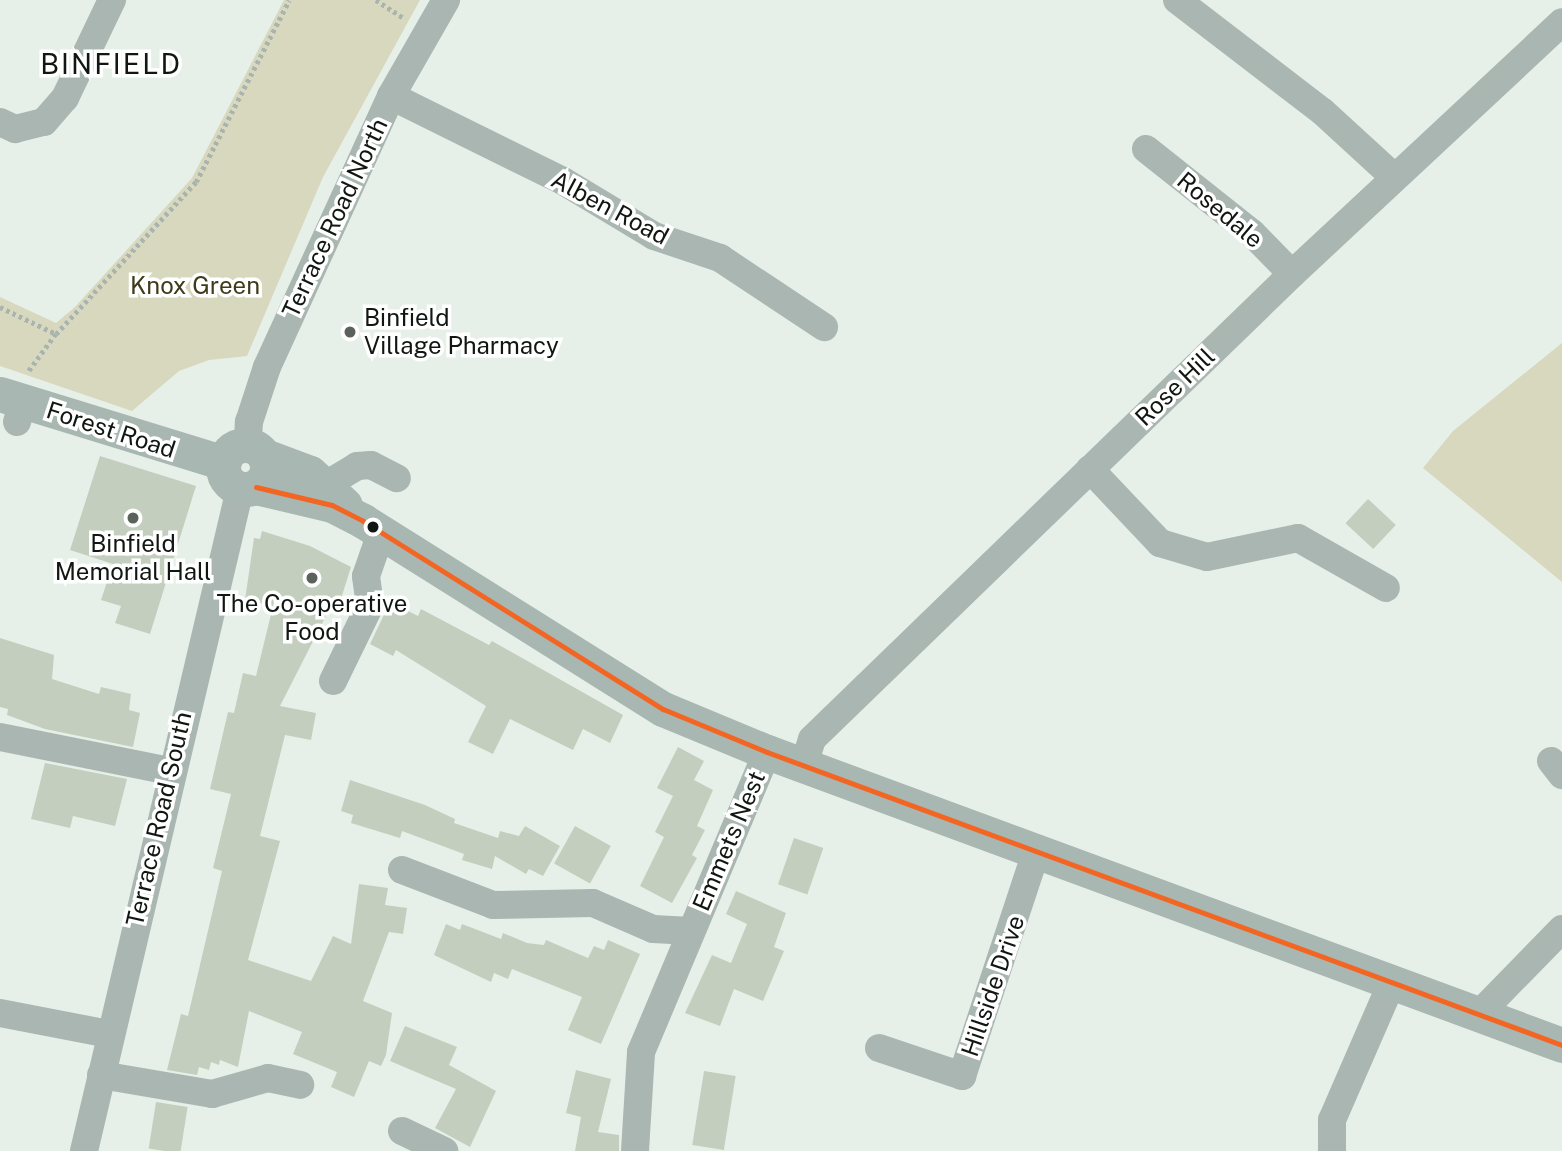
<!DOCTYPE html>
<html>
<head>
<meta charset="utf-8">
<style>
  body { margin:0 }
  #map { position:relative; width:1562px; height:1151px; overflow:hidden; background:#e6f0e8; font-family:"Public Sans",sans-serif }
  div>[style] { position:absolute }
  .green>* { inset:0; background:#d7d8bd }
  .building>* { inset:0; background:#c4cebe; transform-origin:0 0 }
  .path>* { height:4.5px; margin-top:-2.25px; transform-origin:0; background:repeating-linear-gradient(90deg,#aab4af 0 3.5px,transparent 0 7px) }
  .minor>* { height:28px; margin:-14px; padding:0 14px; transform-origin:14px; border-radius:14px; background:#a9b6b2 }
  .major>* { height:35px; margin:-17.5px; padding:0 17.5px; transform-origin:17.5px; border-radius:17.5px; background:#a8b7b1 }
  .major>.ring { margin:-17.5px; padding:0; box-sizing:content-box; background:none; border:35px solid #a8b7b1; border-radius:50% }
  .bus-1>* { height:5px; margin:-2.5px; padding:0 2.5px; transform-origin:2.5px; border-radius:2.5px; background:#f26522 }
  .dots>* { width:19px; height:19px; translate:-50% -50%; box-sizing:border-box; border:4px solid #fff; border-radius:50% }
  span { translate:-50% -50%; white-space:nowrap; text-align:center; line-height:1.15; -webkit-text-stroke:7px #fff; paint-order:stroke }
  .street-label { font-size:24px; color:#101611 }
  .park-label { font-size:24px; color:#3f3a19 }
  .poi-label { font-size:24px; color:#101611 }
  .left { translate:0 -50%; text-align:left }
  .quarter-label { font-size:28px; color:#101611; letter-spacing:2px }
</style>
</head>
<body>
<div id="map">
  <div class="green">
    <div style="clip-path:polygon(284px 0,420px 0,323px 177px,247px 356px,209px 360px,179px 371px,132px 411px,0 366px,0 297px,56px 323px,75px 307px,192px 178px)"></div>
    <div style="clip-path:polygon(1562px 343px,1562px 582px,1423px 468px,1453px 431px)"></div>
  </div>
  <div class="building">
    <div style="clip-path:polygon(100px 456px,196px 486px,150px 634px,115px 623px,121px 606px,101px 600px,113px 564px,70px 550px)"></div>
    <div style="left:1368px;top:499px;width:38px;height:33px;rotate:43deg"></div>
    <div style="clip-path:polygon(262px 531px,310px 546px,351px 567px,339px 605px,331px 606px,280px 706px,316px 713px,311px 740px,285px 735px,260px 836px,280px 841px,248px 960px,311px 981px,333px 936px,351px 944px,359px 884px,388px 888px,385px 905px,407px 908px,403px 934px,389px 932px,363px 1001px,392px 1013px,386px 1055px,381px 1066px,369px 1061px,354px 1097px,331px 1087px,337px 1072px,293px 1054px,302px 1032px,249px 1011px,238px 1067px,220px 1060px,219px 1065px,211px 1062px,209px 1070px,199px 1067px,197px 1075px,167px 1070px,181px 1014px,188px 1016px,222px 871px,213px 868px,231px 794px,210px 789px,228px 712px,234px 713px,243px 673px,256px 676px,273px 606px,245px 600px,254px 538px,260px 539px)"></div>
    <div style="clip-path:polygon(390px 602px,418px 616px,421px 609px,489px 645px,492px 641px,623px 715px,610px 743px,583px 729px,573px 750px,510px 719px,493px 754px,468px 742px,486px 706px,396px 650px,393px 656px,370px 644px)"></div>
    <div style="clip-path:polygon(0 638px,54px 655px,52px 679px,99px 694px,101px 687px,131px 694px,129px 710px,140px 713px,133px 747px,45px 729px,7px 715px,8px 709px,0 707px)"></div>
    <div style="clip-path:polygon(678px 747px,704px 761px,694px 780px,713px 790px,697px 826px,705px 830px,692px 855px,697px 858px,672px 903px,640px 886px,664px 837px,655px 832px,673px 796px,657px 788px)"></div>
    <div style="clip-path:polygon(45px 763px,127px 779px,115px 826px,73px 816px,70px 828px,31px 819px)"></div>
    <div style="clip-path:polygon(350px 780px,425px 805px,455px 819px,454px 823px,498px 838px,500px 831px,519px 836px,525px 826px,560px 846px,543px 876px,529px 869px,526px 874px,495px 856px,492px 869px,462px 860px,464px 854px,402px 831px,400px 838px,351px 823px,353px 815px,341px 811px)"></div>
    <div style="left:575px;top:826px;width:41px;height:43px;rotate:29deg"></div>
    <div style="left:794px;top:838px;width:31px;height:49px;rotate:19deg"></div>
    <div style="clip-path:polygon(736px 891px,786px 913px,774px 947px,784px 951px,763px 1001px,734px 989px,720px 1026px,685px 1013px,712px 955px,731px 963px,747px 924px,726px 914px)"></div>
    <div style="clip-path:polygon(446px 924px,460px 930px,462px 924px,501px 939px,503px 933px,527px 943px,544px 945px,546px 940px,588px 958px,594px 946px,604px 950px,608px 940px,640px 954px,601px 1044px,568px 1030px,582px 997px,512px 969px,508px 979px,494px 973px,491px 982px,434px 955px)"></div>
    <div style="clip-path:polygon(405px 1026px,457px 1047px,449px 1065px,496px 1091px,470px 1147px,435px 1128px,456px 1089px,390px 1061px)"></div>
    <div style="clip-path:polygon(576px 1070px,611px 1079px,598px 1132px,619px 1135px,619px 1151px,575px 1151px,581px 1117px,566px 1113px)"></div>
    <div style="left:704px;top:1071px;width:32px;height:75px;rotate:9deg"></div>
    <div style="left:156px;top:1102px;width:32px;height:47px;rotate:9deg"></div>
  </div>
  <div class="path">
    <div style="left:376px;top:0;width:35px;rotate:33deg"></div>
    <div style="left:0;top:307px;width:62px;rotate:25.7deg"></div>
    <div style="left:56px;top:334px;width:46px;rotate:126.1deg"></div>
    <div style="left:56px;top:334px;width:207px;rotate:-47.4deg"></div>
    <div style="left:196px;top:182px;width:204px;rotate:-62.9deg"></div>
  </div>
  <div class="minor">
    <div style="left:1177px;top:0;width:184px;rotate:37.5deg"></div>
    <div style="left:1323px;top:112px;width:96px;rotate:42.5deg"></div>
    <div style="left:391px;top:96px;width:192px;rotate:26.3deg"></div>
    <div style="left:563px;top:181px;width:106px;rotate:31.1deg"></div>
    <div style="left:654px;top:236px;width:70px;rotate:18.4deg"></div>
    <div style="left:720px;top:258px;width:125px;rotate:33.6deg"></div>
    <div style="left:0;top:122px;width:17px;rotate:25deg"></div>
    <div style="left:15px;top:129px;width:30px;rotate:-14deg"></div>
    <div style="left:44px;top:122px;width:32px;rotate:-49deg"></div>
    <div style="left:65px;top:98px;width:109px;rotate:-64.4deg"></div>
    <div style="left:1146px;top:149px;width:135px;rotate:38.4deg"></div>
    <div style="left:1252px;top:233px;width:57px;rotate:45.7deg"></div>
    <div style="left:17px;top:422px;width:22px;rotate:-74deg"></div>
    <div style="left:248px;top:445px;width:23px;rotate:-88deg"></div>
    <div style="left:249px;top:422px;width:58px;rotate:-71.9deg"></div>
    <div style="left:267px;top:367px;width:298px;rotate:-65.4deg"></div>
    <div style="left:391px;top:96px;width:111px;rotate:-60.2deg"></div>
    <div style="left:1090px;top:469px;width:102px;rotate:46.6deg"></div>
    <div style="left:1160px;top:543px;width:49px;rotate:16.6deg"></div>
    <div style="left:1207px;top:557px;width:93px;rotate:-11.8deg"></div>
    <div style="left:1298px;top:538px;width:101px;rotate:29.6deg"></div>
    <div style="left:324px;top:486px;width:39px;rotate:-31deg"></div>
    <div style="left:357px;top:466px;width:14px;rotate:-4deg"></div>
    <div style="left:371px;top:465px;width:29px;rotate:27deg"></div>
    <div style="left:333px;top:681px;width:85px;rotate:-64deg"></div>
    <div style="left:370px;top:605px;width:29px;rotate:-98deg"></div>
    <div style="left:366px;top:576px;width:46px;rotate:-70.8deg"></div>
    <div style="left:0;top:737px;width:173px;rotate:11.3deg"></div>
    <div style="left:1551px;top:761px;width:18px;rotate:52deg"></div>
    <div style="left:804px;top:764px;width:26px;rotate:-72deg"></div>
    <div style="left:812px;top:739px;width:668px;rotate:-44.09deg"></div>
    <div style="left:1292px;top:274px;width:369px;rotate:-43deg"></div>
    <div style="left:402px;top:870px;width:97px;rotate:21deg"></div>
    <div style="left:493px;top:905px;width:100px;rotate:-1.1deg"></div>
    <div style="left:593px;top:903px;width:65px;rotate:23.4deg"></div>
    <div style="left:653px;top:929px;width:38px;rotate:3deg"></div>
    <div style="left:0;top:1013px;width:111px;rotate:10.9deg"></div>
    <div style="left:1478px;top:1015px;width:120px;rotate:-45.7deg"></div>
    <div style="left:879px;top:1048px;width:88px;rotate:18.6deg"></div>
    <div style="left:962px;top:1076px;width:236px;rotate:-71.7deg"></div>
    <div style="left:101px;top:1075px;width:113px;rotate:9.7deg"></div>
    <div style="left:212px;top:1094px;width:58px;rotate:-15.9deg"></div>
    <div style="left:268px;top:1078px;width:33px;rotate:12deg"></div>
    <div style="left:402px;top:1131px;width:47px;rotate:25.5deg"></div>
    <div style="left:84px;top:1151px;width:680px;rotate:-76.74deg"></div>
    <div style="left:635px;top:1151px;width:99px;rotate:-86.5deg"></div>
    <div style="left:641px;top:1052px;width:325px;rotate:-67.2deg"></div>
    <div style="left:1332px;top:1151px;width:31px;rotate:-90deg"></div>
    <div style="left:1332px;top:1120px;width:150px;rotate:-66.5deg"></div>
  </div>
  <div class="major">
    <div style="left:0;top:394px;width:234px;rotate:17.1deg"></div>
    <div class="ring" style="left:223px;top:445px;width:9px;height:9px"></div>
    <div style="left:265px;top:456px;width:48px;rotate:20.7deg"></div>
    <div style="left:310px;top:473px;width:47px;rotate:42.4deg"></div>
    <div style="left:256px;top:487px;width:78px;rotate:13.3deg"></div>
    <div style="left:332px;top:505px;width:35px;rotate:27deg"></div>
    <div style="left:363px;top:521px;width:354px;rotate:32.1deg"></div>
    <div style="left:663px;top:709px;width:113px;rotate:22.5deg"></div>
    <div style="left:767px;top:752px;width:847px;rotate:20.23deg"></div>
  </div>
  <div class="bus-1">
    <div style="left:256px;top:487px;width:78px;rotate:13.3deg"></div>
    <div style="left:332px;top:505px;width:35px;rotate:27deg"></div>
    <div style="left:363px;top:521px;width:354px;rotate:32.1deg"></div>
    <div style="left:663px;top:709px;width:113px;rotate:22.5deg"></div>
    <div style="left:767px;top:752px;width:847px;rotate:20.23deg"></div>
  </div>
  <div class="dots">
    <div style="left:350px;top:332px;background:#5b625c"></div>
    <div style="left:133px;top:518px;background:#5b625c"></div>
    <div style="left:373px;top:527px;background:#101611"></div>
    <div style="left:312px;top:578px;background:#5b625c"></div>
  </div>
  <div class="street-label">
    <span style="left:610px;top:208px;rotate:28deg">Alben Road</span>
    <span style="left:1220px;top:210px;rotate:40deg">Rosedale</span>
    <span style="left:335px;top:218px;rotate:-65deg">Terrace Road North</span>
    <span style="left:1175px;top:387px;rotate:-44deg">Rose Hill</span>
    <span style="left:111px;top:430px;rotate:18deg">Forest Road</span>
    <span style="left:159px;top:819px;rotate:-77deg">Terrace Road South</span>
    <span style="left:729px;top:841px;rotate:-67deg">Emmets Nest</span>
    <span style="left:993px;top:986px;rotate:-71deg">Hillside Drive</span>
  </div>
  <div class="park-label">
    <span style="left:195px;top:286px">Knox Green</span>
  </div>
  <div class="poi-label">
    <span class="left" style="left:364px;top:332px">Binfield<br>Village Pharmacy</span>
    <span style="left:133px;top:558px">Binfield<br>Memorial Hall</span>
    <span style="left:312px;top:618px">The Co-operative<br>Food</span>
  </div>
  <div class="quarter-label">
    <span style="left:111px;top:64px">BINFIELD</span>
  </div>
</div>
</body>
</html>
